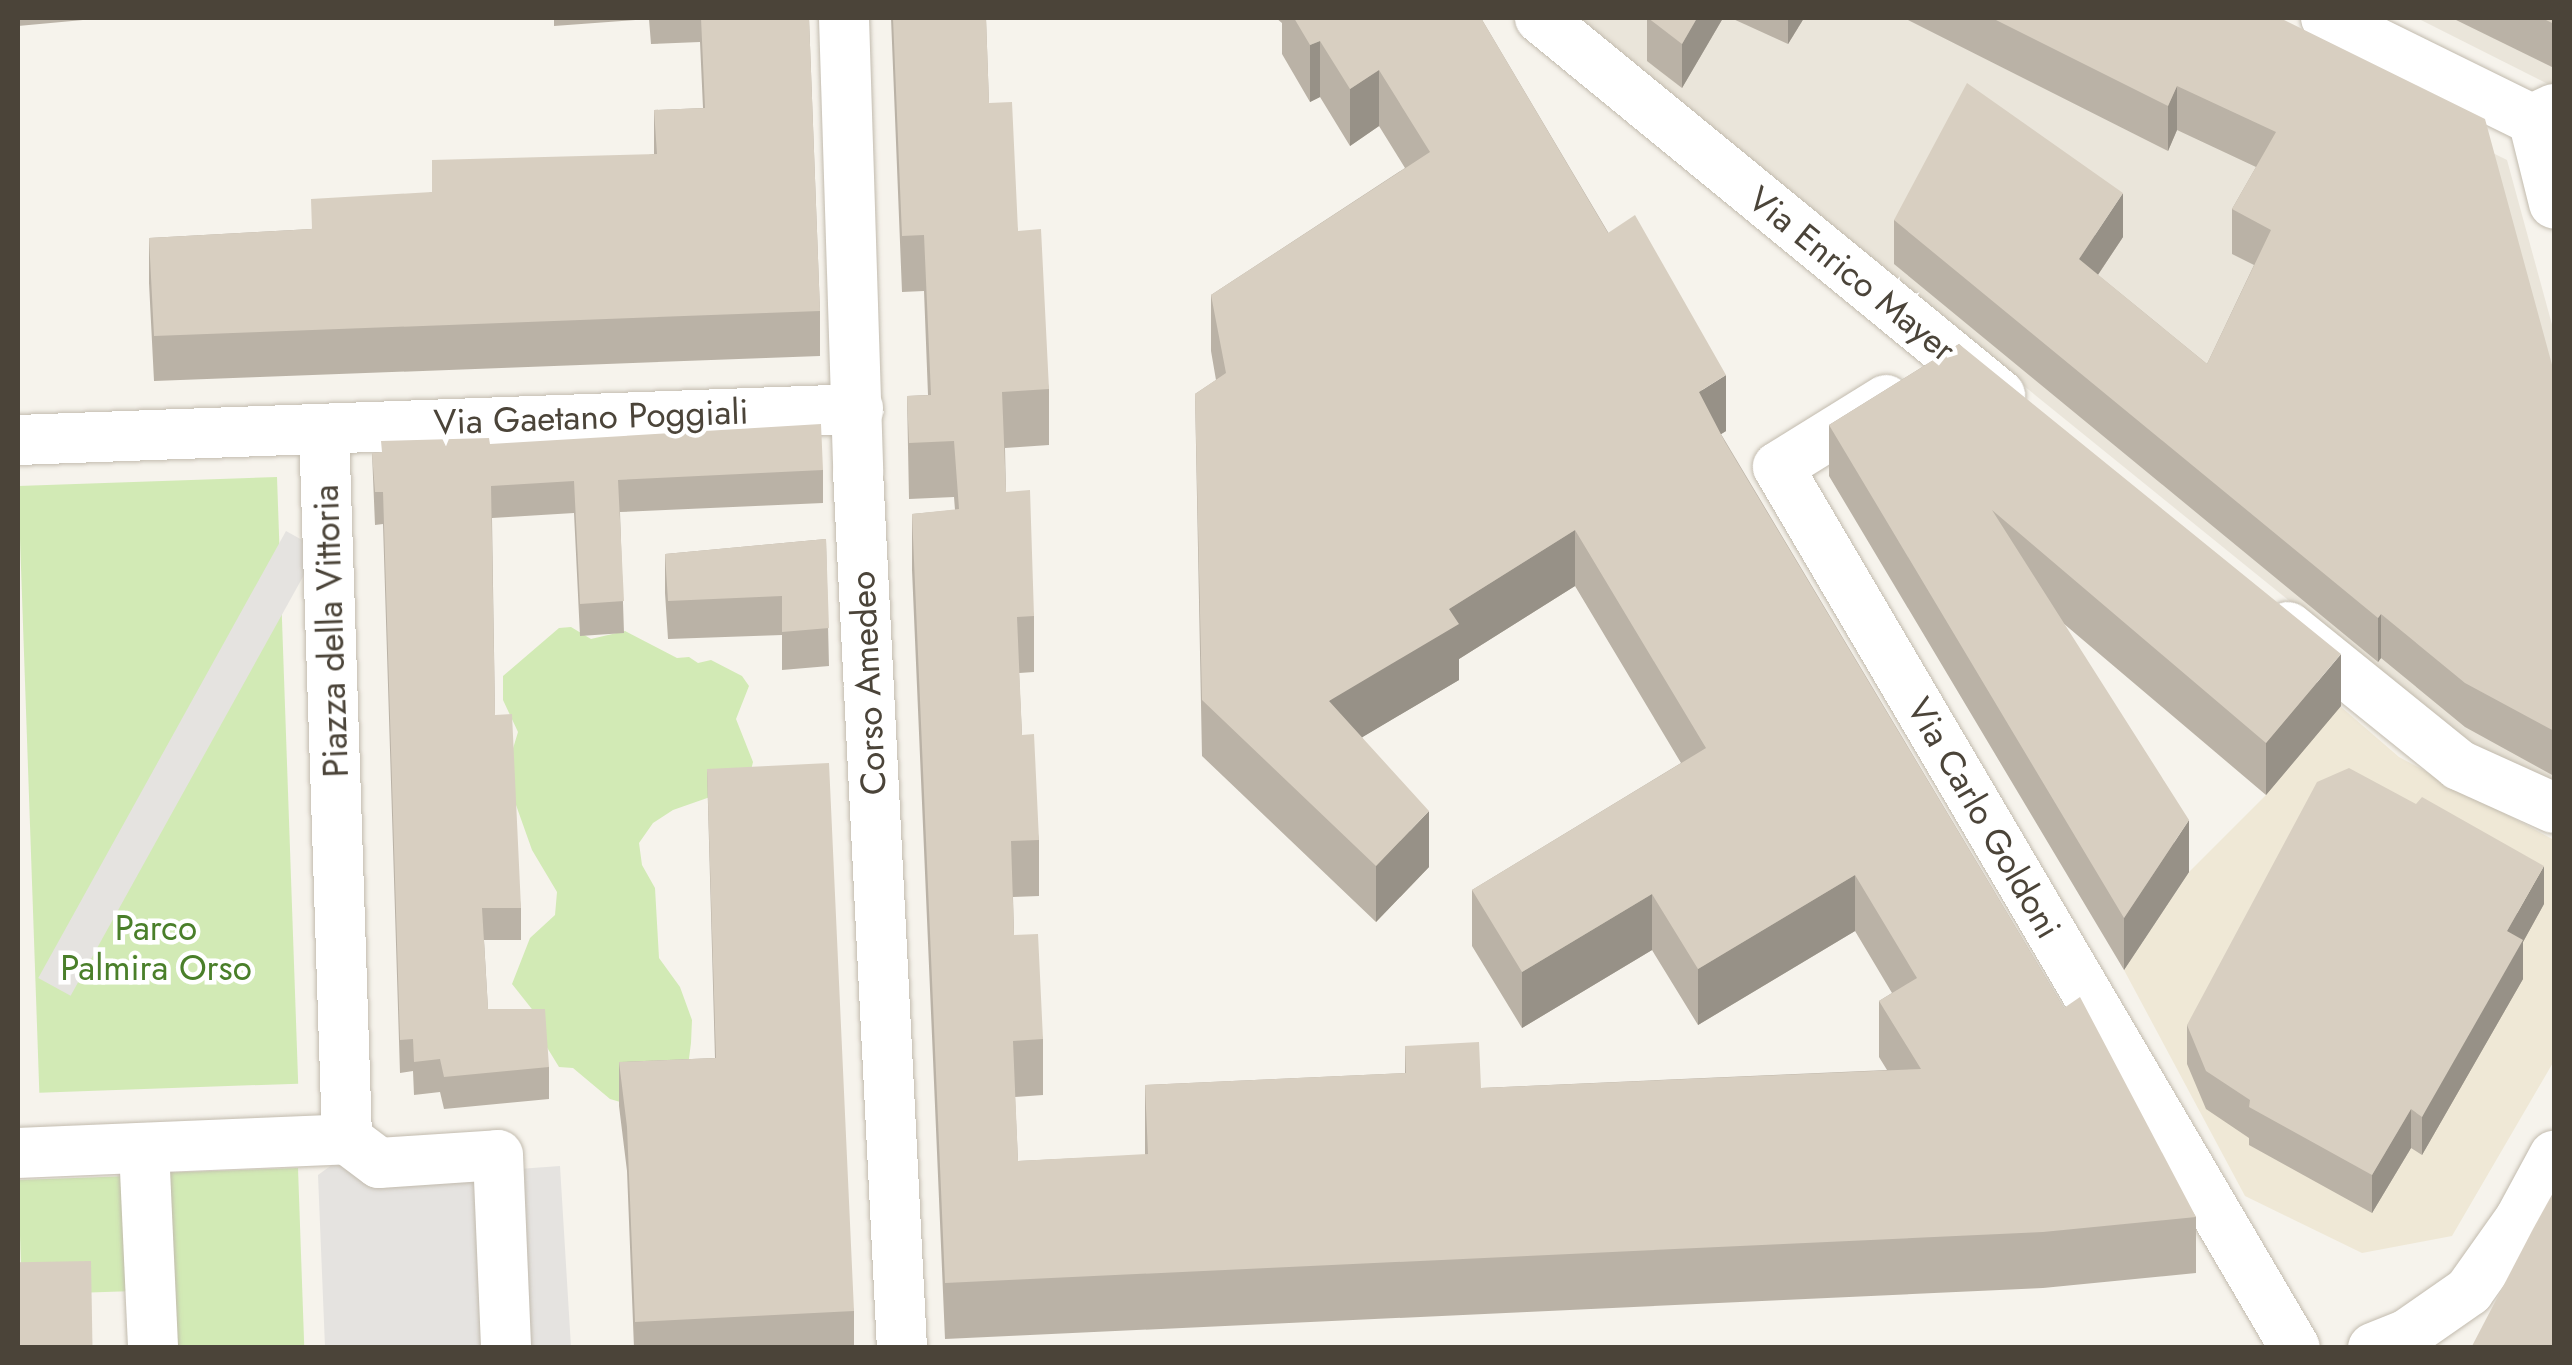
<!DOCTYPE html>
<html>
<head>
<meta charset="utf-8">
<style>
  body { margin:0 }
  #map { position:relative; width:2572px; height:1365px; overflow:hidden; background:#f6f3ec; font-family:Jost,sans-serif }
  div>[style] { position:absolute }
  .residential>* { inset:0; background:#eae5da }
  .education>* { inset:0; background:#efe8d6 }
  .green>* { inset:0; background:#d2eab5; transform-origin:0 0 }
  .parking>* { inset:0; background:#e5e3e0; transform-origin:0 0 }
  .roads { filter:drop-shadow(0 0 2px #c2bbae) drop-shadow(0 0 2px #c2bbae) }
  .street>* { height:50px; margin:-25px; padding:0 25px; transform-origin:25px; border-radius:25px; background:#fff }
  .wall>* { inset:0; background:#bab2a6 }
  .shaded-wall>* { inset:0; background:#979187 }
  .building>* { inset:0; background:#d8cfc1; transform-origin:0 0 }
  span { translate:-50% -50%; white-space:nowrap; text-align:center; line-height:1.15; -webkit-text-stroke:9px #fff; paint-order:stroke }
  .street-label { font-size:35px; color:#4b4439 }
  .park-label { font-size:35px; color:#4a7f2a }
  .frame { position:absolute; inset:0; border:20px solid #4b4439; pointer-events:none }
</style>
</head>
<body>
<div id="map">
  <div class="residential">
    <div style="clip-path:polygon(1570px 18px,2221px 18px,2507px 160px,2554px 332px,2554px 787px,2456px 736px)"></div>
    <div style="clip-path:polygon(2417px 18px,2554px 18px,2554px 87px)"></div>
  </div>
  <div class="education">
    <div style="clip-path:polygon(2340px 706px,2399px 757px,2554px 840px,2554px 1061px,2452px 1236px,2362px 1253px,2245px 1196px,2124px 970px,2189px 872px,2266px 795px)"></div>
  </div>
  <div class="green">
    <div style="left:277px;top:477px;width:607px;height:259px;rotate:88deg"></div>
    <div style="clip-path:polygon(571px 627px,591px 639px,625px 631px,677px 658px,689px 657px,698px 663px,711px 660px,742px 676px,749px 686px,736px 719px,753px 762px,750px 774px,730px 790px,673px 810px,653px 823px,639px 843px,642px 865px,655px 888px,659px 958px,680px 987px,692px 1020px,691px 1043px,688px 1066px,627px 1104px,610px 1099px,573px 1068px,559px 1067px,540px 1036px,535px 1013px,512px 984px,530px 938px,555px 915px,557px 892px,532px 850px,516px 805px,502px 785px,518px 732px,503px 700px,503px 676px,559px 628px)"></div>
    <div style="left:298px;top:1168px;width:179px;height:143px;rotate:88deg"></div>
    <div style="left:131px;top:1176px;width:115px;height:113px;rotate:88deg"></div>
  </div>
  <div class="parking">
    <div style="left:286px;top:531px;width:37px;height:511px;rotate:29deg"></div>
    <div style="clip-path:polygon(340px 1159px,379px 1179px,560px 1166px,571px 1347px,325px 1347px,318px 1175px)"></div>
  </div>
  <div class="roads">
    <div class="street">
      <div style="left:844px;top:18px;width:453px;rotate:88.2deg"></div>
      <div style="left:858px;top:471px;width:878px;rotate:87.13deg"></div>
      <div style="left:1540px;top:18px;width:595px;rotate:39.34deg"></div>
      <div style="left:2326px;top:18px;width:254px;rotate:26.2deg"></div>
      <div style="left:2554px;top:109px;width:23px;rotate:155deg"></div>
      <div style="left:2533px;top:119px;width:87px;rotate:76deg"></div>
      <div style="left:1886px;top:400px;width:127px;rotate:148.2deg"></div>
      <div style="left:1778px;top:467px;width:1021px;rotate:59.59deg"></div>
      <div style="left:324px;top:429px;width:710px;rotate:88.14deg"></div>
      <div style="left:347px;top:1139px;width:40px;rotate:37deg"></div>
      <div style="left:379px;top:1163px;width:119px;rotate:-3.8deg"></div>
      <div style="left:498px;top:1155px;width:193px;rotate:87.6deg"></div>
      <div style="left:18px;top:440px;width:841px;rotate:-2.11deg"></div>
      <div style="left:2288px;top:627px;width:220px;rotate:38.9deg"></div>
      <div style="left:2459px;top:765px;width:104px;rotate:24.4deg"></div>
      <div style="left:144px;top:1148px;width:200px;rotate:87.4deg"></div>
      <div style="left:18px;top:1153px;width:329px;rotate:-2.4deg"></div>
      <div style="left:2373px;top:1348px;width:35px;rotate:-22deg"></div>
      <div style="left:2406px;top:1335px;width:77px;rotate:-34.9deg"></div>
      <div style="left:2469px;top:1291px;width:88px;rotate:-54.7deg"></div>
      <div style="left:2520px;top:1219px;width:72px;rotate:-61.6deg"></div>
    </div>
  </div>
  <div class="wall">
    <div style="clip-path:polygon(18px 18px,83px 18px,83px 20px,18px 26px)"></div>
    <div style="clip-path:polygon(554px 18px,809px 18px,820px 311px,820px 356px,154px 381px,149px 283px,149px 238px,311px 229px,432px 192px,654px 154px,654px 110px,703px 108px,700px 42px,651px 44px,649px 19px,554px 26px)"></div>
    <div style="clip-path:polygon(891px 18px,986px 18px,989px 103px,1018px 231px,1049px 389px,1049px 445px,1005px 448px,1006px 492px,1034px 616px,1034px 672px,1019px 673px,1022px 735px,1039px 840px,1039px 896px,1013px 897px,1014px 935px,1043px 1039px,1043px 1095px,1015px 1097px,1018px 1161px,1145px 1155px,1145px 1085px,1405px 1073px,1405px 1046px,1481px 1088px,1887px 1070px,1879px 1057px,1879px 1001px,1892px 993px,1855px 931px,1698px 1025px,1652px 950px,1522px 1028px,1472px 946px,1472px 890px,1681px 763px,1575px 586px,1459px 659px,1459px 680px,1362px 737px,1429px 867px,1376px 922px,1202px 756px,1195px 394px,1216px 380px,1211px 351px,1211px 295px,1405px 168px,1379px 126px,1350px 146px,1320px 97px,1310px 102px,1282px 54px,1282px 23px,1276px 18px,1481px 18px,1726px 431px,1721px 434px,2064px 1008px,2196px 1217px,2196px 1273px,2043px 1288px,945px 1339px,912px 570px,912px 514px,955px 510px,954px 497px,909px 499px,907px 396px,928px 395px,924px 291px,902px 292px)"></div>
    <div style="clip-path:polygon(1647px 18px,1723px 18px,1682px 88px,1647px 61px)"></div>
    <div style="clip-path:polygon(1731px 18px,1804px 18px,1788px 44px)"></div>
    <div style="clip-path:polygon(1904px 18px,2280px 18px,2554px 372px,2554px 776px,2465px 727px,2381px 658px,2378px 662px,1894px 264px,1894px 220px,2123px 237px,2098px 275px,2207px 364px,2254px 265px,2232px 254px,2232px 209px,2256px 167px,2177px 130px,2168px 151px)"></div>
    <div style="clip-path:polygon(2452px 18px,2554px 18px,2554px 68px)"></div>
    <div style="clip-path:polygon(1959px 344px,2341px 706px,2266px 795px,2063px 623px,2189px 872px,2124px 970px,1829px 476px,1829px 425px)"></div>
    <div style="clip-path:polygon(490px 444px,823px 470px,823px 503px,620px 512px,624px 633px,580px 636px,574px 513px,492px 518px,495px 715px,521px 908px,521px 940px,484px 940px,488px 1009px,549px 1067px,549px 1099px,444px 1109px,440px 1092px,414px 1095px,413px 1071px,400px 1073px,383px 524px,375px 525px,372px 453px)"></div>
    <div style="clip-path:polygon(826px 539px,829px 666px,782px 670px,782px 635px,668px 639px,665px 593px,665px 554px)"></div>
    <div style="clip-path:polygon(707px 769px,854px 1311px,854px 1348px,634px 1348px,627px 1171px,619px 1106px,619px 1062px,715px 1058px)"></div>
    <div style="clip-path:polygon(2544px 904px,2523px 942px,2523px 979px,2422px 1155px,2411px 1148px,2372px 1213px,2249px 1145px,2249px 1138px,2206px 1109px,2187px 1064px,2187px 1025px)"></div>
  </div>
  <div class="shaded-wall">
    <div style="clip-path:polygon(1697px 18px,1723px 18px,1682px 88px,1682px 44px)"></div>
    <div style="clip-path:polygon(1788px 18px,1804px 18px,1788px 44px)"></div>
    <div style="clip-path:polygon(1320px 41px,1320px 97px,1310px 102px,1310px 45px)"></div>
    <div style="clip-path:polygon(1379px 70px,1379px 126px,1350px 146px,1350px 89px)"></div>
    <div style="clip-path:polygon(2177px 86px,2177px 130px,2168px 151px,2168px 106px)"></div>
    <div style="clip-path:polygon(2123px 193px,2123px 237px,2079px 303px,2079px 259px)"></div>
    <div style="clip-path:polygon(1726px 375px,1726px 431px,1699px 448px,1699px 392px)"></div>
    <div style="clip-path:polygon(1575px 530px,1575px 586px,1459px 659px,1459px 680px,1329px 757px,1329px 701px,1449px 609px)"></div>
    <div style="clip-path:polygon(2381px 614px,2381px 658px,2378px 662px,2378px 618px)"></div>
    <div style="clip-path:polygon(2341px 654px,2341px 706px,2266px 795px,2266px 743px)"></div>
    <div style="clip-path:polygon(1429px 811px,1429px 867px,1376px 922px,1376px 866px)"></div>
    <div style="clip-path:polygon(2189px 820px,2189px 872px,2124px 970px,2124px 918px)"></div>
    <div style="clip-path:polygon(2544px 866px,2544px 904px,2523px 942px,2523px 979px,2422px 1155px,2422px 1117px,2507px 931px)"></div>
    <div style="clip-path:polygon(1855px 875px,1855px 931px,1698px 1025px,1698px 969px)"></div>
    <div style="clip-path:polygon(1652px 894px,1652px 950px,1522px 1028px,1522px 972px)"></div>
    <div style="clip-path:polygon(2411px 1109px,2411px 1148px,2372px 1213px,2372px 1175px)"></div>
  </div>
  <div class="building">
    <div style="clip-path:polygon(701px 18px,809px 18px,820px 311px,154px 336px,149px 238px,312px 229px,311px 199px,432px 192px,432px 160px,657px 154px,654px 110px,705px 108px)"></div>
    <div style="clip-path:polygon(893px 18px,986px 18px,989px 103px,1012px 102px,1018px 231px,1041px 229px,1049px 389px,1002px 392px,1006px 492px,1030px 490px,1034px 616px,1017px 617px,1022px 735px,1034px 734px,1039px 840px,1011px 841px,1014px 935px,1038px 934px,1043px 1039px,1013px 1041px,1018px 1161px,1148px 1154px,1145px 1085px,1406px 1073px,1405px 1046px,1479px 1042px,1481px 1088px,1921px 1069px,1879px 1001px,1917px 978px,1855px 875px,1698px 969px,1652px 894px,1522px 972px,1472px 890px,1706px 748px,1575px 530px,1449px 609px,1459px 624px,1329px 701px,1429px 811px,1376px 866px,1202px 700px,1195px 394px,1226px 373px,1211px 295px,1430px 152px,1379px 70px,1350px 89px,1320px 41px,1310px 45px,1294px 18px,1481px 18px,1608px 233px,1635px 215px,1726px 375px,1699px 392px,1725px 442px,2064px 1008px,2080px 997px,2196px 1217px,2043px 1232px,945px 1283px,912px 514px,959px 509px,954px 441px,909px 443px,907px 396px,931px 395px,924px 235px,902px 236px)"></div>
    <div style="clip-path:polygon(1648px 18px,1697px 18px,1682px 44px)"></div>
    <div style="clip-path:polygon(1992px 18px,2280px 18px,2485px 119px,2554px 372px,2554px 731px,2465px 683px,2381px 614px,2378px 618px,1894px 220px,1967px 83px,2123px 193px,2079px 259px,2207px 364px,2271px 230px,2232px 209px,2276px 132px,2177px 86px,2168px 106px)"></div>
    <div style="clip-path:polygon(2542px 18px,2554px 18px,2554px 24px)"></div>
    <div style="clip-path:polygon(1959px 344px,2341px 654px,2266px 743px,1992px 510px,2189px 820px,2124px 918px,1829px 425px)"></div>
    <div style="clip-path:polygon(821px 424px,823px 470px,618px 480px,624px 601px,580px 604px,574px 481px,491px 486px,495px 715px,512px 714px,521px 908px,482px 908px,488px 1009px,545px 1009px,549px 1067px,444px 1077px,440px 1059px,414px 1062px,413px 1039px,400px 1040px,383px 492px,375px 492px,372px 453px,382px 452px,381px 441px,489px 438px,490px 444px)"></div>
    <div style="clip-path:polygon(826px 539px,829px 628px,782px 632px,782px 596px,668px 601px,665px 554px)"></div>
    <div style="clip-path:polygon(829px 763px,854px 1311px,635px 1322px,627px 1127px,619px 1062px,716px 1058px,707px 769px)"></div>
    <div style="clip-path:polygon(2349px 768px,2416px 804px,2422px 797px,2544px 866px,2507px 931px,2523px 940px,2422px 1117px,2411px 1109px,2372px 1175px,2249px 1107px,2250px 1100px,2206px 1071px,2187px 1025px,2317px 782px)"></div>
    <div style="clip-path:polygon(2554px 1191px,2554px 1348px,2471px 1348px,2533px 1229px)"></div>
    <div style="left:91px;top:1261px;width:87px;height:73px;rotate:89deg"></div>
  </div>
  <div class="street-label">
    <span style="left:1852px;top:274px;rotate:39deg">Via Enrico Mayer</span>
    <span style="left:591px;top:417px;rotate:-2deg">Via Gaetano Poggiali</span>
    <span style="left:331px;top:631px;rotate:-92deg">Piazza della Vittoria</span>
    <span style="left:868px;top:683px;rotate:-93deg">Corso Amedeo</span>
    <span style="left:1984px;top:818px;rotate:60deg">Via Carlo Goldoni</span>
  </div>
  <div class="park-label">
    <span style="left:156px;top:948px">Parco<br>Palmira Orso</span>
  </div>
  <div class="frame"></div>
</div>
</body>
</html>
